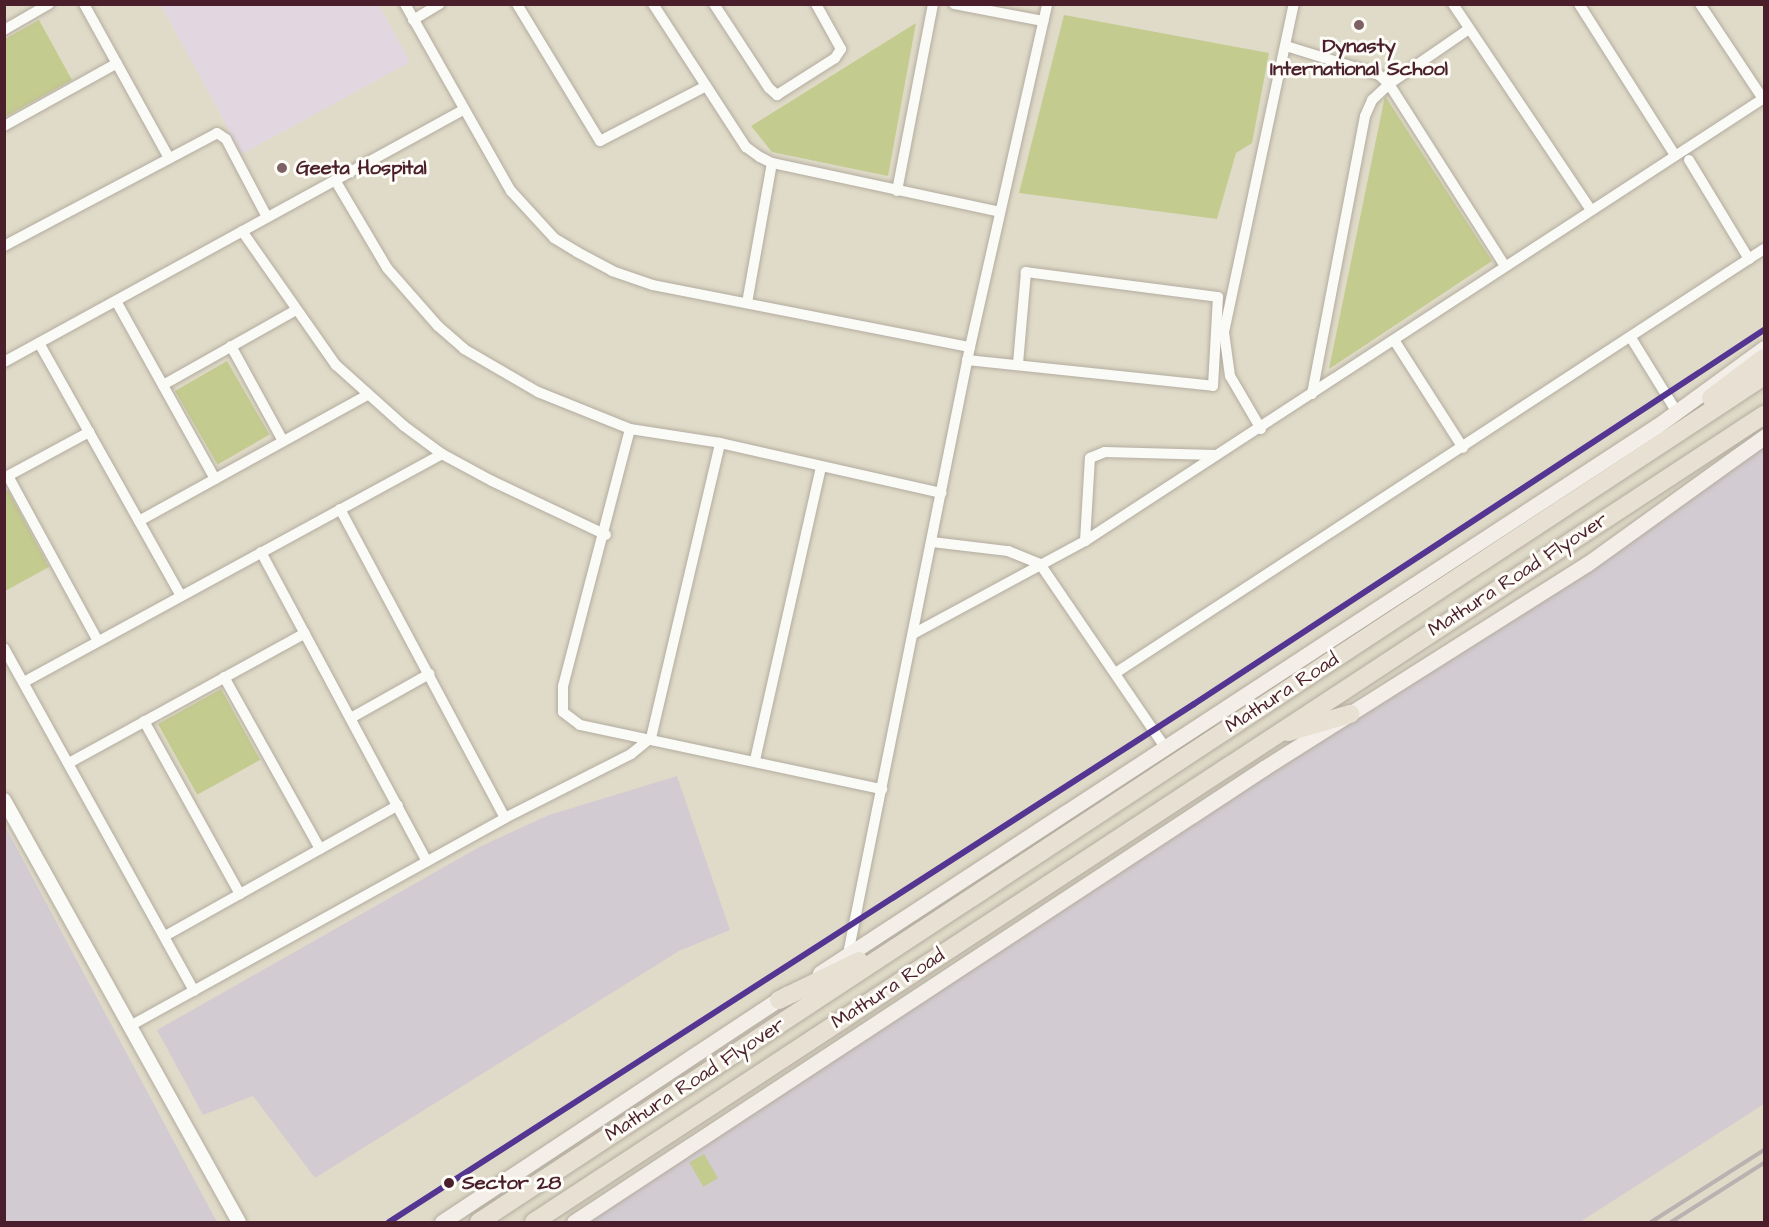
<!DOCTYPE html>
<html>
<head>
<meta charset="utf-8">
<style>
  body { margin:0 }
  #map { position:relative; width:1769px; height:1227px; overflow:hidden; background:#e0dbc8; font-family:"Architects Daughter",sans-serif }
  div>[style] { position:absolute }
  .built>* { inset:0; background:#e2d7e0 }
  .industrial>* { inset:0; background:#d2ccd2 }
  .green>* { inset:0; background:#c4cb8f; transform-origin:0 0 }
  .roads { filter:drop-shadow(0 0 2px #b3aca0) drop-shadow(0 0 2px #b3aca0) }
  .minor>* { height:10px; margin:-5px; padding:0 5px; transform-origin:5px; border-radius:5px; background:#fafaf7 }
  .tertiary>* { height:14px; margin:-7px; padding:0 7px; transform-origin:7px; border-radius:7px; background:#fafaf7 }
  .secondary>* { height:15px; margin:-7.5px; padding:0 7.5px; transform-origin:7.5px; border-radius:7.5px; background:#f3efe8 }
  .trunk>* { height:18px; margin:-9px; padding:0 9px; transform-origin:9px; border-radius:9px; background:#e8e0d3 }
  .rail>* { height:4px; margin:-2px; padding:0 2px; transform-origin:2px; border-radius:2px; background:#b8b2b1 }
  .metro-1>* { height:6px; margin:-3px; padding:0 3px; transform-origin:3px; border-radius:3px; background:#553592 }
  .dots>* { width:16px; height:16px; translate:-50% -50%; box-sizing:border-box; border:3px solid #fdfcf7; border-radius:50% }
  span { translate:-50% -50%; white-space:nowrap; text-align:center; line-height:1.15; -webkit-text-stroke:6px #fdfcf7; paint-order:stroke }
  .poi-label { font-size:20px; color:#4a1f2b; font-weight:700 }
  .left { translate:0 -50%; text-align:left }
  .street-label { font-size:20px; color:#4a1f2b }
  .stop-label { font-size:20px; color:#4a1f2b; font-weight:700 }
  .frame { position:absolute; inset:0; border:6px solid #4a1f2b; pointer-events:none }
</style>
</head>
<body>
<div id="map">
  <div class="built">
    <div style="clip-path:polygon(161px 5px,379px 5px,410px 62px,242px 154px)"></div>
  </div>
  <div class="industrial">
    <div style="clip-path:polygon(1764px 440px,1764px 1104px,1580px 1222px,567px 1222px)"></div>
    <div style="clip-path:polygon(677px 776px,730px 930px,679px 951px,315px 1178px,253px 1096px,203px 1115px,157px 1030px,481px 846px,549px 815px)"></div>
    <div style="clip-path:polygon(5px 826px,217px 1222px,5px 1222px)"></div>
  </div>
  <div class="green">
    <div style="clip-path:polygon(1064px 15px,1269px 53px,1252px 143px,1236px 153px,1217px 219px,1019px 193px)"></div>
    <div style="clip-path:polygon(39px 20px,72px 80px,5px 117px,5px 39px)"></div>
    <div style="clip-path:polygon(916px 23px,888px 176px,772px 152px,751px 126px)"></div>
    <div style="clip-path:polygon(1385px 96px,1492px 261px,1329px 369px)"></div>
    <div style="left:227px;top:361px;width:85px;height:60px;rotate:60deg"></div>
    <div style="clip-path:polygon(8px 490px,49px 567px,5px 591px,4px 492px)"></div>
    <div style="left:221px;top:689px;width:81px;height:72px;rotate:61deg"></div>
    <div style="left:704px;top:1154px;width:28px;height:17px;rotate:60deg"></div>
  </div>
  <div class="roads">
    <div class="minor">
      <div style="left:84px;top:4px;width:176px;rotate:61.1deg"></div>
      <div style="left:405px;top:4px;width:215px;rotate:60.5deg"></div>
      <div style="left:511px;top:191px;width:64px;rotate:47.5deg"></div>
      <div style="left:554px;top:238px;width:27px;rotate:31deg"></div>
      <div style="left:577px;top:252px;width:40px;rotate:28deg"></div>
      <div style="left:612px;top:271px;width:43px;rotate:18.9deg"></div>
      <div style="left:653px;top:285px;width:323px;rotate:11.1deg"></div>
      <div style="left:517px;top:4px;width:160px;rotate:58.8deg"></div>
      <div style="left:600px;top:141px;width:119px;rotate:-27.4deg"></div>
      <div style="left:653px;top:4px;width:171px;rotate:57deg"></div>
      <div style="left:746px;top:147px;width:17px;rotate:36deg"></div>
      <div style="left:760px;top:157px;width:13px;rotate:27deg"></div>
      <div style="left:772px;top:163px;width:233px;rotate:12.1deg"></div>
      <div style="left:714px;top:4px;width:100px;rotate:56.8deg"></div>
      <div style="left:769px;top:88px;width:11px;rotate:41deg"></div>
      <div style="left:777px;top:95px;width:69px;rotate:-32.5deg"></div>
      <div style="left:835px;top:58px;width:11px;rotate:-56deg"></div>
      <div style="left:841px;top:49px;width:51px;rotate:-119.1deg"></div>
      <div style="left:954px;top:4px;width:91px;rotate:10.8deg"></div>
      <div style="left:1453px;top:4px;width:248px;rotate:56.2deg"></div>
      <div style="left:1579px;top:4px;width:179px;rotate:57.6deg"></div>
      <div style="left:1700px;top:4px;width:114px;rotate:56.4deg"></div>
      <div style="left:413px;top:20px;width:31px;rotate:-31deg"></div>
      <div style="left:4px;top:30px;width:52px;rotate:-30deg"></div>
      <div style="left:1286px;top:46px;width:97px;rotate:17.3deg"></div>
      <div style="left:1379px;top:75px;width:13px;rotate:42deg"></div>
      <div style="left:1389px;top:84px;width:216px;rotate:57.5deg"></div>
      <div style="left:4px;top:126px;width:129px;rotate:-29.1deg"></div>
      <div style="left:1689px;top:160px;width:116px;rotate:58.8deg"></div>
      <div style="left:335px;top:180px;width:102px;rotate:59.4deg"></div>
      <div style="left:387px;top:268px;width:77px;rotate:48.7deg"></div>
      <div style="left:438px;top:326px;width:35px;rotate:41deg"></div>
      <div style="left:464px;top:349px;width:86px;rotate:30.2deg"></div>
      <div style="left:538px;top:392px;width:99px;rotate:21.9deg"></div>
      <div style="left:630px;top:429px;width:91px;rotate:8.8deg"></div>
      <div style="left:720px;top:443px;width:227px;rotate:12.7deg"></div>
      <div style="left:897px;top:191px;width:190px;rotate:-79.1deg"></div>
      <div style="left:242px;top:231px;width:164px;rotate:55deg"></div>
      <div style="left:336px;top:365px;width:91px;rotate:41.9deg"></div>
      <div style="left:404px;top:426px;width:47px;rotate:36.4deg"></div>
      <div style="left:442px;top:454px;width:57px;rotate:28.4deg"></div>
      <div style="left:492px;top:481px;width:126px;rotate:25.3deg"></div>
      <div style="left:4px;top:246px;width:241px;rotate:-27.9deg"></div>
      <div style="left:217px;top:133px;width:11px;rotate:34deg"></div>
      <div style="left:226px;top:139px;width:88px;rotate:62.3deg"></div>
      <div style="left:116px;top:301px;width:204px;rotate:60.9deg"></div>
      <div style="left:747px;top:303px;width:142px;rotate:-79.9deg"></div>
      <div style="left:1631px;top:338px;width:86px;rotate:58.3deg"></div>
      <div style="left:1394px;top:340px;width:128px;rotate:57.4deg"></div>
      <div style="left:39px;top:343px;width:290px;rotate:60.7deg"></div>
      <div style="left:231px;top:346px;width:108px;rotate:61.3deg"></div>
      <div style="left:967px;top:360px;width:247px;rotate:6deg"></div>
      <div style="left:1213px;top:386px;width:89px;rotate:-86.8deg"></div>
      <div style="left:1218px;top:297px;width:194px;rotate:-172.6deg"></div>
      <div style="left:1026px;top:272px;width:91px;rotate:95deg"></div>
      <div style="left:4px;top:362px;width:524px;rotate:-28.77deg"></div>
      <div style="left:163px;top:385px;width:153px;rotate:-29.4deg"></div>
      <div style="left:1312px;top:394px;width:283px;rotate:-79.2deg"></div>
      <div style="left:1365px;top:116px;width:17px;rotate:-66deg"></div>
      <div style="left:1372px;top:100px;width:23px;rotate:-43deg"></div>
      <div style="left:1389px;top:84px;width:97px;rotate:-34.5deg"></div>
      <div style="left:630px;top:429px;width:266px;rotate:104.6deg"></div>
      <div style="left:563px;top:686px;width:26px;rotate:90deg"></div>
      <div style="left:563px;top:712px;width:21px;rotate:37deg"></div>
      <div style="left:580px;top:725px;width:309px;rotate:12deg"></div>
      <div style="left:1261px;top:429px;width:61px;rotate:-120.3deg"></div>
      <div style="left:1230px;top:376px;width:44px;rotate:-97.8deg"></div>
      <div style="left:1224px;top:332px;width:335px;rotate:-78deg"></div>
      <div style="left:8px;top:476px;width:188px;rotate:61.4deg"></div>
      <div style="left:4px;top:478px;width:97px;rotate:-28.4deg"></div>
      <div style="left:340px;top:509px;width:350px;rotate:61.9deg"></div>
      <div style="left:139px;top:521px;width:260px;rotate:-28.9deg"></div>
      <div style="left:1085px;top:541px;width:83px;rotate:-86.6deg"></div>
      <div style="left:1090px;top:458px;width:16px;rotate:-22deg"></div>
      <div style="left:1105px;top:452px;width:110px;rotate:1.6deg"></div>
      <div style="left:932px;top:542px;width:77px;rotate:6.8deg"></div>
      <div style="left:1008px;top:551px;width:35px;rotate:22deg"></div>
      <div style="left:1040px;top:564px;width:222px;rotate:55.7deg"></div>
      <div style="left:261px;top:552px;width:351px;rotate:61.8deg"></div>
      <div style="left:913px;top:634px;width:196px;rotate:-28.4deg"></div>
      <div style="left:1085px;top:541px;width:811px;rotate:-33.12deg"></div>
      <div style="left:4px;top:648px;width:392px;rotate:61deg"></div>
      <div style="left:1117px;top:672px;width:773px;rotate:-33.18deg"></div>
      <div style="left:224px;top:677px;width:197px;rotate:60.8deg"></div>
      <div style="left:24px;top:682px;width:476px;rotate:-28.6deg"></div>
      <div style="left:351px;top:718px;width:90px;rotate:-29.4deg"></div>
      <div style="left:144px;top:721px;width:198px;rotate:61deg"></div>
      <div style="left:755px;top:760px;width:299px;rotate:-77.3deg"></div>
      <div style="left:69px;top:763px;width:269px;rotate:-28.8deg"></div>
      <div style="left:165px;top:936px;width:267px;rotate:-29.3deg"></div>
      <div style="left:848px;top:954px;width:619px;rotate:-78.64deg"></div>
      <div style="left:970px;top:347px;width:352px;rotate:-77.3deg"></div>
      <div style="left:130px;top:1026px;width:429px;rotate:-29deg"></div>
      <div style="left:505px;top:818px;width:141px;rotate:-26.9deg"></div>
      <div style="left:631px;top:754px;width:26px;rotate:-39deg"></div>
      <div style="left:651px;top:738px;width:303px;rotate:-76.8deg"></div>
    </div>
    <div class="tertiary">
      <div style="left:4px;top:800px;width:483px;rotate:60.9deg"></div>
    </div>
    <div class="secondary">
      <div style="left:820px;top:973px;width:1000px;rotate:-33.17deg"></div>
      <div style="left:1657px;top:426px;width:132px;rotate:-36.1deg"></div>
      <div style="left:442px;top:1222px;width:414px;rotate:-33.5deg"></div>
      <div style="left:574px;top:1222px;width:826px;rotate:-33.34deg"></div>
      <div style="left:1264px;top:768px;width:382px;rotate:-32.3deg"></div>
      <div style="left:1587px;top:564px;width:218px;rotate:-35.7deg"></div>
    </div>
    <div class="trunk">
      <div style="left:1711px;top:398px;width:66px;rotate:-37deg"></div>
      <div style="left:1288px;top:732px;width:65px;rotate:-16.2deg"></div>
      <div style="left:779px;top:1000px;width:89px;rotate:-26deg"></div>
      <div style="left:479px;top:1222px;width:1538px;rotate:-33.36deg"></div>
      <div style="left:534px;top:1222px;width:1471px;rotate:-33.27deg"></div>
    </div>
  </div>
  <div class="rail">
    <div style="left:1651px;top:1222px;width:134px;rotate:-32.5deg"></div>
    <div style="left:1671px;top:1222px;width:110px;rotate:-32.4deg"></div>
  </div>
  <div class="metro-1">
    <div style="left:389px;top:1222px;width:957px;rotate:-32.76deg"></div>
    <div style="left:1194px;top:704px;width:682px;rotate:-33.27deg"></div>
  </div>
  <div class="dots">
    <div style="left:1359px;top:25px;background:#7e6162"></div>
    <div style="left:282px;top:168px;background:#7e6162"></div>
    <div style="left:449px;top:1183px;background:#4a1f2b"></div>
  </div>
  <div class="poi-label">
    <span style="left:1359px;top:58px">Dynasty<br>International School</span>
    <span class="left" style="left:296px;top:168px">Geeta Hospital</span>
  </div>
  <div class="street-label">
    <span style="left:1518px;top:575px;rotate:-33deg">Mathura Road Flyover</span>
    <span style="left:1282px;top:693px;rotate:-33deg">Mathura Road</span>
    <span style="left:888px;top:989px;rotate:-33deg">Mathura Road</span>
    <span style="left:695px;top:1080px;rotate:-33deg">Mathura Road Flyover</span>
  </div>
  <div class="stop-label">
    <span class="left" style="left:462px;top:1183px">Sector 28</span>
  </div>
  <div class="frame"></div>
</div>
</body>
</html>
